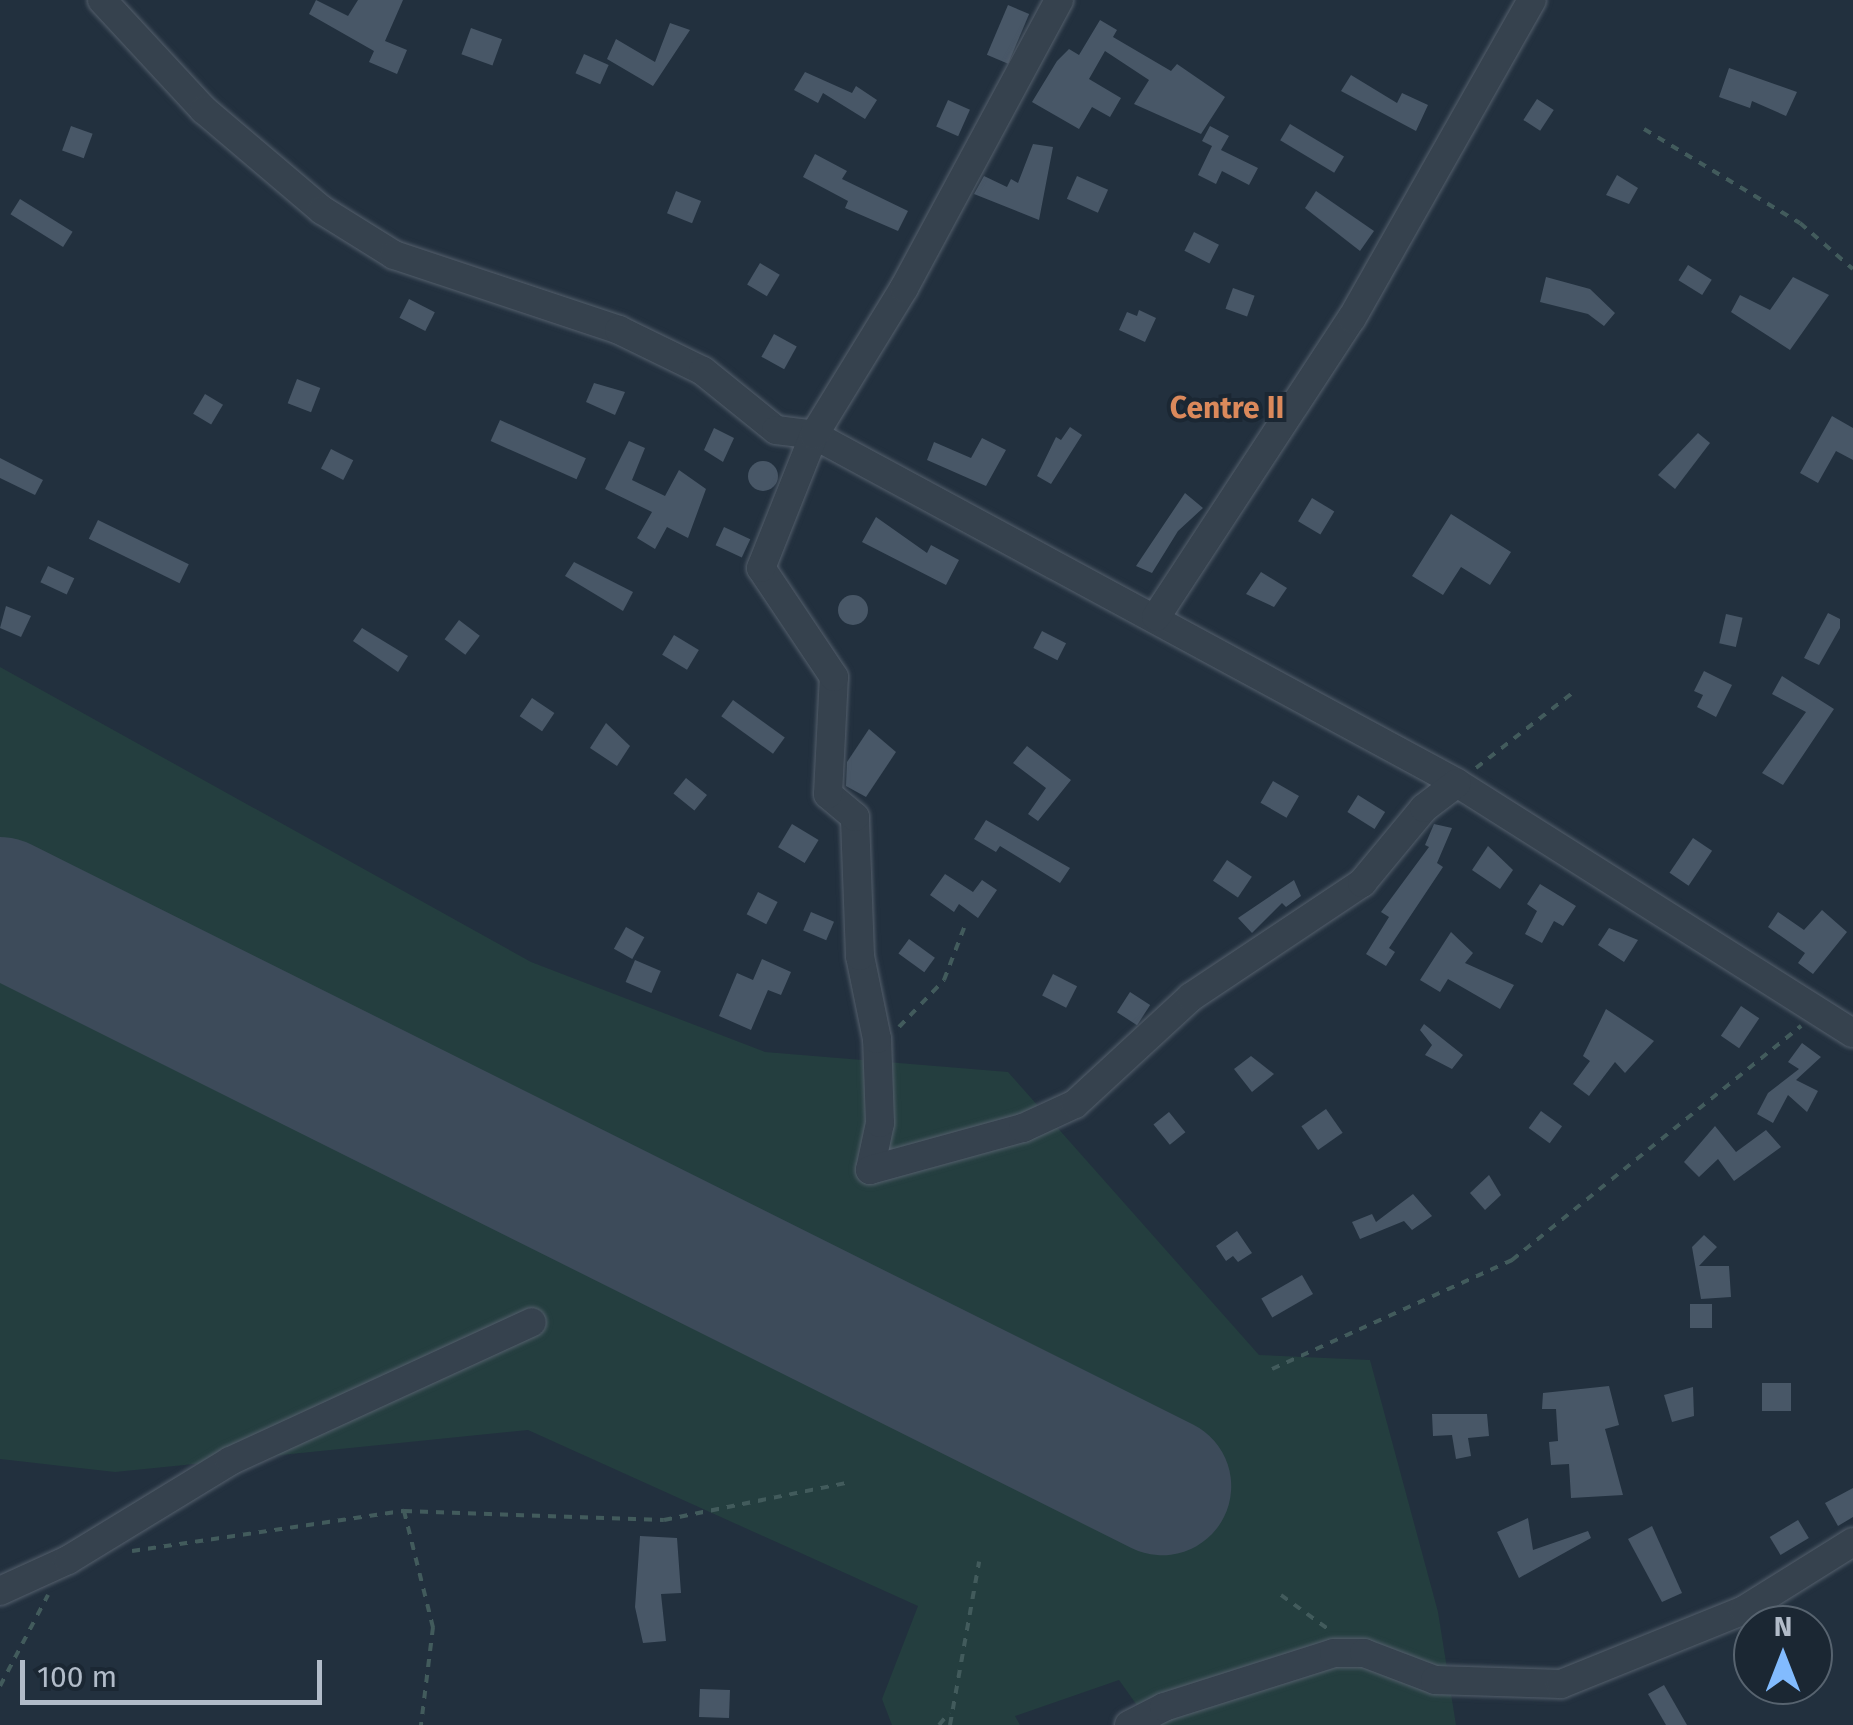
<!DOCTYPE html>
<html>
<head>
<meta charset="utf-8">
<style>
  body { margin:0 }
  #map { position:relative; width:1853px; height:1725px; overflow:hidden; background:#22303e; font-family:"Fira Sans",sans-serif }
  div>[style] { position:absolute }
  .green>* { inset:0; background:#243e3f }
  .runway>* { height:138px; margin:-69px; padding:0 69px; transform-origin:69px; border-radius:69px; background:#3d4b5a }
  .building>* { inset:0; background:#485767; transform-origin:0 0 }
  .round { border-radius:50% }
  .path>* { height:4px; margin-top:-2px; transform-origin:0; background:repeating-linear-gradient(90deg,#425b5c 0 8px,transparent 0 16px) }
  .roads { filter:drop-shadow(0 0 2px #545f6c) drop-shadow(0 0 2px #545f6c) }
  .minor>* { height:28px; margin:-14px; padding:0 14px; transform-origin:14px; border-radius:14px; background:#36424e }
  span { translate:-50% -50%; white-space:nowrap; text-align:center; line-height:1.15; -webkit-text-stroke:8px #1b2733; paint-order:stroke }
  .neighbourhood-label { font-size:30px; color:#db895b; font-weight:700 }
  .north { position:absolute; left:1733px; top:1605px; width:100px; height:100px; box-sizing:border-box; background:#1b2733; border:2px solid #57636f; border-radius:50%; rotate:0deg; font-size:28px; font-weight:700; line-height:40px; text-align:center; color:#b2bcc9 }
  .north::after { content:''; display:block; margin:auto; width:35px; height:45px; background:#82bbfe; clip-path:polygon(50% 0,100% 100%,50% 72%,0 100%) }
  .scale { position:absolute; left:20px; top:1660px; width:302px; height:45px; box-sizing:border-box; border:5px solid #b2bcc9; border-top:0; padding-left:12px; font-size:30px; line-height:35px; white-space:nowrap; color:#b2bcc9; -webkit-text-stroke:8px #1b2733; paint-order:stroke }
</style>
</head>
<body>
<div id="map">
  <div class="green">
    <div style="clip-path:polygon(0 667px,531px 962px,765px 1052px,1008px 1072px,1259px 1355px,1370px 1360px,1438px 1612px,1456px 1725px,1151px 1725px,1119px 1680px,1015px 1716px,1020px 1725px,892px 1725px,882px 1699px,918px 1606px,528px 1430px,115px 1472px,0 1459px)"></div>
  </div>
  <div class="runway">
    <div style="left:0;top:906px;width:1299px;rotate:26.53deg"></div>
  </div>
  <div class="building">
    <div style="clip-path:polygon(316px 0,348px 16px,358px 0,403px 0,385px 41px,407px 50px,397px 74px,369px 62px,374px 51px,309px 14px)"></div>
    <div style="left:1008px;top:5px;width:23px;height:54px;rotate:23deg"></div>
    <div style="clip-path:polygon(1100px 20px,1117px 30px,1113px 37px,1171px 71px,1177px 64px,1225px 97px,1201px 134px,1134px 104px,1149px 80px,1105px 51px,1089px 79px,1121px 98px,1110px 117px,1092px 107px,1079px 129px,1032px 102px,1057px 61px,1069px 49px,1079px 55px)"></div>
    <div style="clip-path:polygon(670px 23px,690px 30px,653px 86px,607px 59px,616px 39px,655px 62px)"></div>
    <div style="left:471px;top:28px;width:33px;height:28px;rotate:20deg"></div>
    <div style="left:584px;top:54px;width:27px;height:21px;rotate:24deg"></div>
    <div style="clip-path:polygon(1729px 68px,1797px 92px,1786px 116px,1752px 101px,1750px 108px,1719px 97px)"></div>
    <div style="clip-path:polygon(805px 72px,852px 93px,856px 86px,877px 100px,865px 119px,823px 93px,818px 103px,794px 90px)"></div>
    <div style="clip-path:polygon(1351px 75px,1397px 103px,1402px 93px,1428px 105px,1416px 131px,1341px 91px)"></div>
    <div style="left:1537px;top:99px;width:20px;height:25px;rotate:33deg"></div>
    <div style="left:948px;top:100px;width:24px;height:29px;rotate:24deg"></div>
    <div style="left:1290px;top:124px;width:63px;height:19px;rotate:31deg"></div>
    <div style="left:71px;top:126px;width:23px;height:26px;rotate:20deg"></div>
    <div style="clip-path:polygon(1210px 126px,1229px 136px,1221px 150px,1258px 168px,1249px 185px,1222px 171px,1216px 184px,1198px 175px,1212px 146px,1202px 141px)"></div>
    <div style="clip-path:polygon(1033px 144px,1053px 147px,1039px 220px,974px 194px,984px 176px,1007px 187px,1011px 179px,1018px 183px)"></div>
    <div style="clip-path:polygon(815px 154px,847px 171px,842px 179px,908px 211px,898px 231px,845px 208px,848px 201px,803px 177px)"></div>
    <div style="clip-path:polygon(1617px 175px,1638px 188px,1629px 204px,1606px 195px)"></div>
    <div style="left:1077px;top:176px;width:34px;height:25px;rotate:24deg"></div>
    <div style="left:676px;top:191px;width:27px;height:24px;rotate:22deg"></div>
    <div style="clip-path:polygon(1316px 191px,1374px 231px,1360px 251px,1305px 208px)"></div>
    <div style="left:20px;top:199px;width:62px;height:18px;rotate:32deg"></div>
    <div style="left:1194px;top:232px;width:28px;height:21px;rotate:27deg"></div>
    <div style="left:760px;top:263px;width:23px;height:25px;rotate:31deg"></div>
    <div style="left:1688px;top:265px;width:28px;height:18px;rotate:32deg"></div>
    <div style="clip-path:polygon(1546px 277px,1590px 289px,1615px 313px,1604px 326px,1588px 314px,1540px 302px)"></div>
    <div style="clip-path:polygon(1793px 277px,1829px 295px,1790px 350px,1731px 312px,1740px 295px,1770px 310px)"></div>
    <div style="left:1233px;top:288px;width:23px;height:22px;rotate:20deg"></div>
    <div style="left:409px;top:299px;width:29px;height:21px;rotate:27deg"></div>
    <div style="clip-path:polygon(1139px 310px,1156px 318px,1145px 342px,1119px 330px,1127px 312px,1137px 316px)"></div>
    <div style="left:774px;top:334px;width:26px;height:26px;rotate:29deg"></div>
    <div style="left:297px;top:379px;width:25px;height:26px;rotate:21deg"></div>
    <div style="clip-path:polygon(594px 383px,625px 392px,615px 415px,586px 402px)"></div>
    <div style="left:205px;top:394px;width:21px;height:23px;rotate:31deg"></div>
    <div style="clip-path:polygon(1832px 416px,1853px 428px,1853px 460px,1836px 451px,1818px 483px,1800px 473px)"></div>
    <div style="left:500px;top:420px;width:94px;height:23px;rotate:24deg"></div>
    <div style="clip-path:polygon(1070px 427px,1082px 435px,1051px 484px,1037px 476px,1056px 437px,1061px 440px)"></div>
    <div style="clip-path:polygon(714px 428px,734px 438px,723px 462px,704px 450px)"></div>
    <div style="clip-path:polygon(1698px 433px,1710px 443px,1675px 489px,1658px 475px)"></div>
    <div style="clip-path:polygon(982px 438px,1006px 450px,986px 486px,927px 460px,934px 442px,971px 458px)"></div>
    <div style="clip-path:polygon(629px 441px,645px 448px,632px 480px,665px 496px,679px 470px,706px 489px,688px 538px,667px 527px,655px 549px,637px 538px,652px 512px,605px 489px)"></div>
    <div style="left:331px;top:449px;width:25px;height:22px;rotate:27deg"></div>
    <div style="clip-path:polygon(0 458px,43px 480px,35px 495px,0 478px)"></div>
    <div class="round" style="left:748px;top:461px;width:30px;height:30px"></div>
    <div style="clip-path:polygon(1185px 493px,1203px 508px,1178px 531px,1152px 573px,1136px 566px)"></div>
    <div style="left:1312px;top:498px;width:26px;height:27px;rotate:31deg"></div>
    <div style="clip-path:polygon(1451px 514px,1511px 552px,1490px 585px,1461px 567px,1443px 595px,1412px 576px)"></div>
    <div style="clip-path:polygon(876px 517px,927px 553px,931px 545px,959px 560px,946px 585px,862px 542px)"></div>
    <div style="left:98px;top:520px;width:101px;height:21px;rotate:26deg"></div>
    <div style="left:724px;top:527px;width:29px;height:20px;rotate:25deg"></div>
    <div style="clip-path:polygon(574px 562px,633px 592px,623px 611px,565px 576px)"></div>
    <div style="left:48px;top:566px;width:29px;height:18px;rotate:25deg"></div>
    <div style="clip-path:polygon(1261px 572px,1287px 588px,1274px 607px,1246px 594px)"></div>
    <div class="round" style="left:838px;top:595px;width:30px;height:30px"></div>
    <div style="clip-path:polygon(6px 606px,31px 616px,21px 637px,0 628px)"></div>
    <div style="clip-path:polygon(1828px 613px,1840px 619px,1840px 628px,1819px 665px,1804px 658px)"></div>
    <div style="left:1726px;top:614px;width:17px;height:30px;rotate:13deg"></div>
    <div style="left:459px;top:620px;width:26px;height:24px;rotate:37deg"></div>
    <div style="clip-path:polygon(362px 628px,408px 656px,398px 672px,353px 641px)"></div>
    <div style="left:1042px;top:631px;width:27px;height:19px;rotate:27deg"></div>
    <div style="left:674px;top:635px;width:29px;height:23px;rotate:31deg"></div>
    <div style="clip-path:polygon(1704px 671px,1732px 685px,1716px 717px,1697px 707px,1703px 695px,1694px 691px)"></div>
    <div style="clip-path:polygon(1782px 676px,1834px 709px,1783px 785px,1762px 773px,1806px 712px,1772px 694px)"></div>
    <div style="left:532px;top:698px;width:27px;height:22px;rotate:34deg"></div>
    <div style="left:733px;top:700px;width:64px;height:20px;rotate:36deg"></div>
    <div style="clip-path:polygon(606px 723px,630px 746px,617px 766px,590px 748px)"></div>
    <div style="clip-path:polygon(869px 729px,896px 752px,866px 797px,846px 786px,847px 762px)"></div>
    <div style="clip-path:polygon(1027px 746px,1071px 780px,1038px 821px,1028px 814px,1046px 788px,1013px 763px)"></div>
    <div style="left:686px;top:778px;width:27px;height:20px;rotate:39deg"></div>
    <div style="left:1273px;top:781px;width:30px;height:25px;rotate:30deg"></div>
    <div style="left:1358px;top:795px;width:32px;height:20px;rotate:32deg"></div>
    <div style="clip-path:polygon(986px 820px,1070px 868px,1060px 883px,1000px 846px,996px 852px,974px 839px)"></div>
    <div style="left:792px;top:824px;width:31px;height:27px;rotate:31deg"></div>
    <div style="clip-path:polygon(1434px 824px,1452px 828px,1437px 863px,1443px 867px,1389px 948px,1395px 952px,1386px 966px,1366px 954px,1389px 917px,1381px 912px,1429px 847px,1425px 845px)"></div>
    <div style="left:1693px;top:838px;width:23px;height:42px;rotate:34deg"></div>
    <div style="clip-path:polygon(1488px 846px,1513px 870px,1500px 889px,1472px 870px)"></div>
    <div style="left:1227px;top:860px;width:30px;height:25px;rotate:34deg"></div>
    <div style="clip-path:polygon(945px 874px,973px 892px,982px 880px,997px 890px,978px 918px,959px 904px,954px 912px,930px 895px)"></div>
    <div style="clip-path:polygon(1294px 880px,1301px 896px,1286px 907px,1282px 903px,1252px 933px,1238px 918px)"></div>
    <div style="clip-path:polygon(1540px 884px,1576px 906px,1563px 926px,1554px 921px,1542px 943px,1525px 934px,1537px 911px,1527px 904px)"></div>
    <div style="left:758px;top:892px;width:22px;height:25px;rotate:27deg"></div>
    <div style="clip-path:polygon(1822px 910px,1847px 932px,1813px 974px,1798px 963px,1805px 953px,1768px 927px,1778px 912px,1804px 930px)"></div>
    <div style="left:811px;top:912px;width:25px;height:20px;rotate:23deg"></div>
    <div style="left:626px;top:927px;width:21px;height:25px;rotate:29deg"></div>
    <div style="clip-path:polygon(1609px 928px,1638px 940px,1624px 962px,1598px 945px)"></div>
    <div style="clip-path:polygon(1451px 932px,1473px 953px,1465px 963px,1514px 985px,1500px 1009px,1448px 979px,1440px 992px,1420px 980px)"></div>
    <div style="left:909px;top:939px;width:32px;height:18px;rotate:36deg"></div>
    <div style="clip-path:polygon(762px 959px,791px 972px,781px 995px,768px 990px,751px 1030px,719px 1016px,737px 973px,753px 980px)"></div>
    <div style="left:635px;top:960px;width:28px;height:24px;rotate:23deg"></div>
    <div style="left:1053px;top:974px;width:27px;height:24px;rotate:27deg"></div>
    <div style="left:1130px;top:992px;width:24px;height:24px;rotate:33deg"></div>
    <div style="left:1741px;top:1006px;width:22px;height:36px;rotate:34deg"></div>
    <div style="clip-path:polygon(1606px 1009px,1654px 1041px,1625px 1073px,1615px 1062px,1589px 1096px,1573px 1084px,1590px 1061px,1583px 1056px)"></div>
    <div style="clip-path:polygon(1424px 1024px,1463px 1055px,1452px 1069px,1425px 1055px,1432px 1045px,1420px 1030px)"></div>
    <div style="clip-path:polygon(1802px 1043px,1821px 1057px,1796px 1080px,1818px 1091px,1807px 1112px,1788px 1095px,1773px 1123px,1757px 1114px,1768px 1093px,1799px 1069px,1788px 1062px)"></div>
    <div style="clip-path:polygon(1251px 1056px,1274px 1074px,1252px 1092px,1234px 1069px)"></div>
    <div style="left:1326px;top:1109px;width:29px;height:30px;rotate:55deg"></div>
    <div style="left:1541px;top:1111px;width:26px;height:21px;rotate:36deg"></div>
    <div style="left:1169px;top:1112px;width:26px;height:20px;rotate:51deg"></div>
    <div style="clip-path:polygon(1715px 1126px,1736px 1152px,1766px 1130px,1781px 1147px,1734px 1181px,1718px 1159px,1699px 1177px,1684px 1162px)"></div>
    <div style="clip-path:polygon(1489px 1175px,1501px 1195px,1485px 1210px,1470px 1193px)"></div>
    <div style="clip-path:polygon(1413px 1194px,1432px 1216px,1412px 1230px,1404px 1221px,1360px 1239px,1352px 1222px,1372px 1214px,1376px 1222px)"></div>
    <div style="clip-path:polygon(1237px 1231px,1252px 1253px,1238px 1262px,1233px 1256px,1226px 1261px,1216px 1246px)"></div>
    <div style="clip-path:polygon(1704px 1235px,1717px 1247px,1699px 1266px,1729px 1266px,1731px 1297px,1701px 1299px,1692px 1247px)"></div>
    <div style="left:1302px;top:1275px;width:22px;height:47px;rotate:60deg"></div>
    <div style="left:1690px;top:1304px;width:22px;height:24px"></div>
    <div style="left:1791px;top:1383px;width:28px;height:29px;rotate:90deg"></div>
    <div style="clip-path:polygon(1609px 1386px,1619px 1425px,1605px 1429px,1623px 1495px,1571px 1498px,1569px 1464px,1551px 1465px,1549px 1442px,1558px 1441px,1556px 1409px,1542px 1409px,1543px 1393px)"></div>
    <div style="clip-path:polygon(1693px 1387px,1694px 1416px,1672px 1422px,1664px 1395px)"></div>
    <div style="clip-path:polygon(1432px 1414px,1487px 1414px,1489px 1436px,1468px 1438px,1471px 1456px,1456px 1459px,1452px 1435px,1433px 1436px)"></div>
    <div style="clip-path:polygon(1853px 1488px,1853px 1517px,1838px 1526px,1825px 1503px)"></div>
    <div style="clip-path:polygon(1528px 1518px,1533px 1550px,1588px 1531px,1591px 1538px,1519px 1578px,1497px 1532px)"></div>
    <div style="left:1798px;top:1520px;width:21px;height:33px;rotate:59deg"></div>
    <div style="clip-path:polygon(1652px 1526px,1682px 1593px,1662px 1602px,1628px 1539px)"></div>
    <div style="clip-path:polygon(640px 1536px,677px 1538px,681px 1593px,661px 1594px,666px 1641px,643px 1643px,635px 1607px)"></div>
    <div style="clip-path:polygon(1664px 1685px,1687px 1725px,1666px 1725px,1648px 1694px)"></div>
    <div style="left:700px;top:1689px;width:30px;height:28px;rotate:2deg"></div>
  </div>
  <div class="path">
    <div style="left:1644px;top:129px;width:182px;rotate:31.1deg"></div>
    <div style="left:1800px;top:223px;width:70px;rotate:41deg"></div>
    <div style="left:1476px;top:768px;width:125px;rotate:-37.9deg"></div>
    <div style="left:899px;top:1027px;width:65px;rotate:-46.2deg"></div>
    <div style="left:944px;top:980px;width:56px;rotate:-69deg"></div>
    <div style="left:1272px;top:1369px;width:264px;rotate:-24.4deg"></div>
    <div style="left:1512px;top:1260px;width:372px;rotate:-39deg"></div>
    <div style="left:404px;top:1511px;width:120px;rotate:76deg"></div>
    <div style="left:433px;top:1627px;width:99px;rotate:97deg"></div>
    <div style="left:132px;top:1551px;width:275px;rotate:-8.4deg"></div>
    <div style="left:404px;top:1511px;width:260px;rotate:2deg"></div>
    <div style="left:664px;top:1520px;width:190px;rotate:-11.5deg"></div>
    <div style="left:1281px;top:1595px;width:62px;rotate:35.8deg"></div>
    <div style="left:0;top:1686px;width:103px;rotate:-62.2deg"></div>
    <div style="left:939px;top:1725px;width:16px;rotate:-50deg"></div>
    <div style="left:950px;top:1725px;width:166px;rotate:-79.9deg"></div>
  </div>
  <div class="roads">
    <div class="minor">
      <div style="left:102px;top:0;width:150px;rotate:47.2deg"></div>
      <div style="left:204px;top:110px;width:155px;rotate:40.3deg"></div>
      <div style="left:322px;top:210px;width:85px;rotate:32deg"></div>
      <div style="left:394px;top:255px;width:237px;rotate:18.4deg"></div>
      <div style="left:619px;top:330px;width:93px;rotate:26deg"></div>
      <div style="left:703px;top:371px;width:94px;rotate:38.9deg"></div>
      <div style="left:776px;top:430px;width:38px;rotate:7deg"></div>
      <div style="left:814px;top:435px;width:731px;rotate:28.42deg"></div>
      <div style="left:1457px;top:783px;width:468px;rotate:32.3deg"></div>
      <div style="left:1156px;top:617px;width:358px;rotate:-56.8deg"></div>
      <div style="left:1352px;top:318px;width:365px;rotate:-60.5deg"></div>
      <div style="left:870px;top:1170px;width:48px;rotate:-78deg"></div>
      <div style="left:880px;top:1123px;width:84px;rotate:-92deg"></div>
      <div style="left:877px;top:1039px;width:85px;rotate:-101.6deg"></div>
      <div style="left:860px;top:956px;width:139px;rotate:-92.1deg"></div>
      <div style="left:855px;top:817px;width:35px;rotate:-140deg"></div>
      <div style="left:828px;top:794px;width:117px;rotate:-87.1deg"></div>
      <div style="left:834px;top:677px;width:131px;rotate:-123.8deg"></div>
      <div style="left:761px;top:568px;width:143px;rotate:-68.3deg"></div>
      <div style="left:814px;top:435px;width:172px;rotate:-58.5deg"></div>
      <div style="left:904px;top:288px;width:327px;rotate:-61.7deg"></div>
      <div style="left:870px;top:1170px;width:159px;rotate:-15.4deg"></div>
      <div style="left:1023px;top:1128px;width:57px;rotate:-24.8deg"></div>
      <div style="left:1075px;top:1104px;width:158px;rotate:-42.7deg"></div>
      <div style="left:1191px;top:997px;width:206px;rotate:-33.7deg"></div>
      <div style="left:1362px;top:883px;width:97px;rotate:-50.4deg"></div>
      <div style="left:1424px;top:808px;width:41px;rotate:-37.1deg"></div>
      <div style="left:0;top:1591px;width:75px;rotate:-24.5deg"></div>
      <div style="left:68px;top:1560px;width:190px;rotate:-31.4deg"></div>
      <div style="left:230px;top:1461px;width:332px;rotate:-24.7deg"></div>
      <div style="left:1129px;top:1725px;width:39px;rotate:-27deg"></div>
      <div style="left:1164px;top:1707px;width:178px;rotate:-17.6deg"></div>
      <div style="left:1334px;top:1653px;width:30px"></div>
      <div style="left:1364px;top:1653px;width:76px;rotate:20.8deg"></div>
      <div style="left:1435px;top:1680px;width:126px;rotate:1.8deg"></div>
      <div style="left:1561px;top:1684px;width:197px;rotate:-22deg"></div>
      <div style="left:1744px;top:1610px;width:128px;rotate:-32deg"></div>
    </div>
  </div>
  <div class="neighbourhood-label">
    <span style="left:1227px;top:408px">Centre II</span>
  </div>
  <div class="north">N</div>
  <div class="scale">100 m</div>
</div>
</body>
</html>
